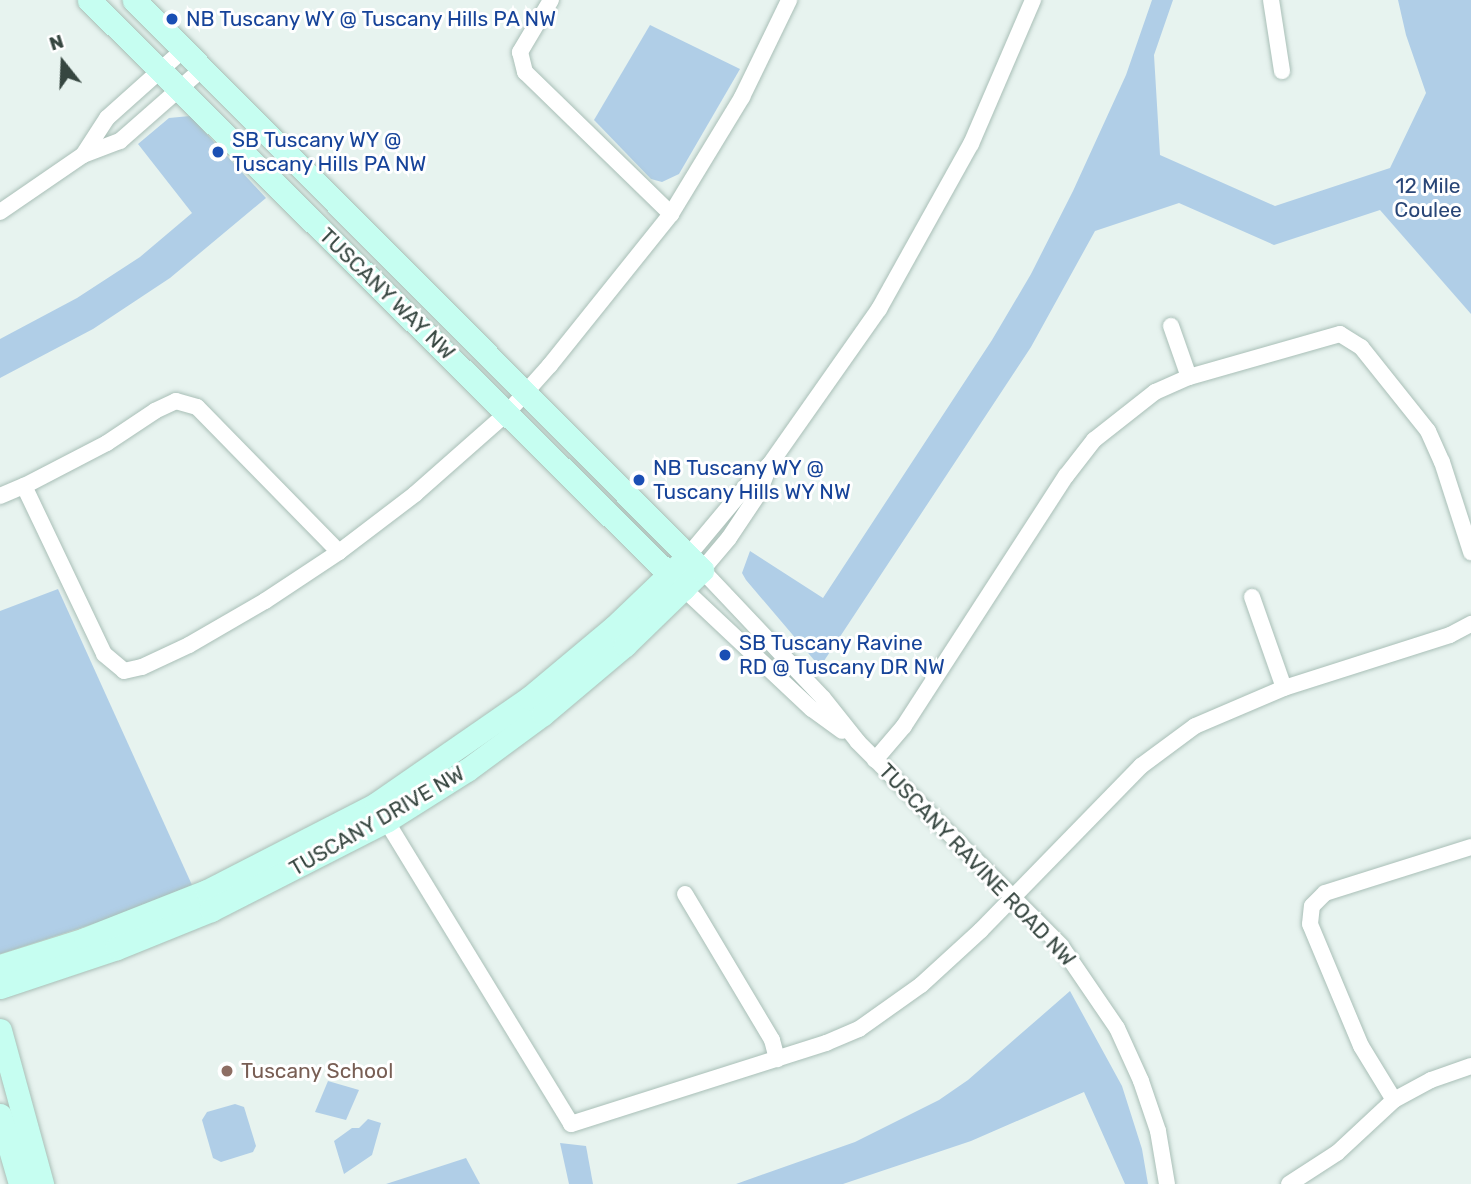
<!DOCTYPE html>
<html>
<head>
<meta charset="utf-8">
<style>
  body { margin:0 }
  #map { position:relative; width:1471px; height:1184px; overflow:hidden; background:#e7f3ef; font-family:Rubik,sans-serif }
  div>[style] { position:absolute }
  .green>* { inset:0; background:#b0cee7 }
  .roads { filter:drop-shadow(0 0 2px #a9bfb7) drop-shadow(0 0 2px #a9bfb7) }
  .street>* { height:16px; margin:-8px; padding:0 8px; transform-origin:8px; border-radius:8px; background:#fff }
  .secondary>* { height:23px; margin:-11.5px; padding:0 11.5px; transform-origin:11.5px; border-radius:11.5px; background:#c6fef1 }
  .dots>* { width:19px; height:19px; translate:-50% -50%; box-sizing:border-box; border:4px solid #fff; border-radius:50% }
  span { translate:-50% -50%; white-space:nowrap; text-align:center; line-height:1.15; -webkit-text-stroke:6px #fff; paint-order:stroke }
  .transit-label { font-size:21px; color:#164399 }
  .left { translate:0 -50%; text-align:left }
  .park-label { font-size:21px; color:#294677 }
  .street-label { font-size:21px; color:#364640 }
  .education-label { font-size:21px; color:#785e54 }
  .north { position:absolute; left:28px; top:28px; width:70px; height:70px; -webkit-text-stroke:5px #fff; paint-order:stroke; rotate:342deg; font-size:19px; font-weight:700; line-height:28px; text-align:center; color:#364640 }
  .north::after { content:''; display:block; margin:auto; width:24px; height:32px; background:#364640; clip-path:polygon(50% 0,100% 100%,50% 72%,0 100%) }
</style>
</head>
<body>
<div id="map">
  <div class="green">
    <div style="clip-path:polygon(1152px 0,1173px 0,1154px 55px,1160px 155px,1275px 206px,1390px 168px,1426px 93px,1406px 35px,1398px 0,1471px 0,1471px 314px,1380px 210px,1274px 245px,1179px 203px,1095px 231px,1031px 347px,820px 667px,746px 580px,742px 573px,750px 551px,823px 598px,992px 340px,1031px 274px,1073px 191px,1126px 75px)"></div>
    <div style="clip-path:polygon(650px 25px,740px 69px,679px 174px,662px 182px,651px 179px,594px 120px)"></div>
    <div style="clip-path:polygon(190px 116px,266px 198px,170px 278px,93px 329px,0 378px,0 339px,77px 298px,140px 257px,192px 213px,138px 144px,169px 118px)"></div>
    <div style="clip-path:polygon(58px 589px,192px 885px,102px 921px,0 954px,0 611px)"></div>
    <div style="clip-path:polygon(1070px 991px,1122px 1086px,1142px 1149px,1148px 1184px,1125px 1184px,1084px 1092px,971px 1141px,843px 1184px,736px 1184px,855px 1142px,939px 1100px,968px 1080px)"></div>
    <div style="clip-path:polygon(328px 1081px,359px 1090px,346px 1120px,315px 1112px)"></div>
    <div style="clip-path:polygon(235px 1104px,244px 1107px,256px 1146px,253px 1152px,221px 1162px,213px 1158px,202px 1120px,207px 1112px)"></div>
    <div style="clip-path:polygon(368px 1119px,381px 1123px,372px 1155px,344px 1174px,334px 1141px,352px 1128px,359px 1128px)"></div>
    <div style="clip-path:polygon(560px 1143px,586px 1146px,593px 1184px,569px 1184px)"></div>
    <div style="clip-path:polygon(466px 1158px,480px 1184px,386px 1184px)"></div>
  </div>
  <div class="roads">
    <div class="street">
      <div style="left:551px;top:0;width:61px;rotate:120.8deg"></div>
      <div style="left:520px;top:52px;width:21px;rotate:76deg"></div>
      <div style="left:525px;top:72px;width:204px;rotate:44.2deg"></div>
      <div style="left:1271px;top:0;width:72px;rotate:81.2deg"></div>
      <div style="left:83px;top:155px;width:44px;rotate:-57deg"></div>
      <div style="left:107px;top:118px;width:102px;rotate:-41.8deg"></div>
      <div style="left:0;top:212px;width:101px;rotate:-34.5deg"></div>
      <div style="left:83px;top:155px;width:40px;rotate:-21deg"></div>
      <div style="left:120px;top:141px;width:109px;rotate:-41.3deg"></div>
      <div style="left:1171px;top:326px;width:54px;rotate:70.6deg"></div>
      <div style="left:770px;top:464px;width:31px;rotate:111deg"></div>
      <div style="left:759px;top:493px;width:54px;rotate:123.7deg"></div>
      <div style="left:729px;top:538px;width:42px;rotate:130.2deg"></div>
      <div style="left:702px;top:570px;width:176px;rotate:46.6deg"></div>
      <div style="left:823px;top:698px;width:56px;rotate:51.5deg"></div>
      <div style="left:858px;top:742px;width:288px;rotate:45.1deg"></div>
      <div style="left:1061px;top:946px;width:99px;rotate:55.7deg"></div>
      <div style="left:1117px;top:1028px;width:58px;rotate:65.6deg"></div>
      <div style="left:1141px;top:1081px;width:53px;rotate:71.2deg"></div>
      <div style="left:1158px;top:1131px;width:54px;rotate:80.4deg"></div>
      <div style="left:0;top:496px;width:26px;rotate:-23deg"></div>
      <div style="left:339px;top:552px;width:203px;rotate:-134.4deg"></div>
      <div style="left:197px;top:407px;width:22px;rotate:-164deg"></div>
      <div style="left:176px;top:401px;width:23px;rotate:155deg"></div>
      <div style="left:155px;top:411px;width:58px;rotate:146.3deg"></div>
      <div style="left:107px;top:443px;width:93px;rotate:152.6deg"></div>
      <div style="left:24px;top:486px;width:186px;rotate:64.5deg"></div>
      <div style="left:104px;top:654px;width:26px;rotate:40deg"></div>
      <div style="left:124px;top:671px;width:18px;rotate:-13deg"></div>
      <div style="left:142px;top:667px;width:52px;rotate:-25.1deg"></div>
      <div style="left:189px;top:645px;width:88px;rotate:-30.1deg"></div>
      <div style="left:265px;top:601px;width:89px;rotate:-33.5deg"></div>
      <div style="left:339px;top:552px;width:96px;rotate:-37.3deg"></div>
      <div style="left:415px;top:494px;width:124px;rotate:-41.4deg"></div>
      <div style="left:508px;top:412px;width:63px;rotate:-48.2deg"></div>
      <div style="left:550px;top:365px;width:193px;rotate:-51.3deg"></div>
      <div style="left:671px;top:214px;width:137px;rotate:-58.7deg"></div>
      <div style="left:742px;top:97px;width:108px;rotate:-64.1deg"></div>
      <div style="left:687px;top:557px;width:95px;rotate:-50.1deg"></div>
      <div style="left:748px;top:484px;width:30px;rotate:-42deg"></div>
      <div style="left:770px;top:464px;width:189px;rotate:-54.9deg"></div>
      <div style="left:879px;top:309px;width:189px;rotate:-60.9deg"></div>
      <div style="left:971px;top:144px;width:157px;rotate:-66.7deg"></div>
      <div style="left:684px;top:589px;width:175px;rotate:43.2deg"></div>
      <div style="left:812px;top:709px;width:37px;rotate:36deg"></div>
      <div style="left:1252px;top:597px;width:96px;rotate:70.6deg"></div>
      <div style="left:875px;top:760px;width:45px;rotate:-49.5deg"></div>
      <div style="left:904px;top:726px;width:298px;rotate:-57.1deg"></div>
      <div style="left:1066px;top:476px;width:46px;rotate:-52.1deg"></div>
      <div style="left:1094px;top:440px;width:78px;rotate:-38.2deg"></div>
      <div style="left:1155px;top:392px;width:37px;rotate:-24deg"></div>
      <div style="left:1189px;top:377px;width:157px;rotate:-15.9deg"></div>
      <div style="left:1340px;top:334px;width:25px;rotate:32deg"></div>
      <div style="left:1361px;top:347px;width:107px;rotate:51.4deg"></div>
      <div style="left:1428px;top:431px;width:34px;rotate:66deg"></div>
      <div style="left:1442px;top:462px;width:95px;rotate:72.1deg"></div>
      <div style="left:382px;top:814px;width:363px;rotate:58.6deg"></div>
      <div style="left:571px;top:1124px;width:268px;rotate:-17.6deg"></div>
      <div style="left:826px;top:1043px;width:36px;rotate:-23deg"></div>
      <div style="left:859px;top:1029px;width:76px;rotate:-35.4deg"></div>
      <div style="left:921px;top:985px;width:81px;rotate:-42.5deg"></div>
      <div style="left:981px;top:930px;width:229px;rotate:-45.7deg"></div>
      <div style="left:1141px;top:766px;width:67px;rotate:-36.5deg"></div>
      <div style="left:1195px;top:726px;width:97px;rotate:-23.1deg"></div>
      <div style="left:1284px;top:688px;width:174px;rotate:-17.7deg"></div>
      <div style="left:1450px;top:635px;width:24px;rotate:-28deg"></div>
      <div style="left:685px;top:894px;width:170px;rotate:59.2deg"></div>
      <div style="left:772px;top:1040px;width:20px;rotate:75deg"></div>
      <div style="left:1394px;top:1100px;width:63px;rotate:-121.4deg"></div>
      <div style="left:1361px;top:1046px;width:132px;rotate:-112.7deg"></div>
      <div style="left:1310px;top:924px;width:18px;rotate:-84deg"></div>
      <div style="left:1312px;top:906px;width:18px;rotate:-45deg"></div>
      <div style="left:1325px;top:893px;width:153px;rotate:-17.5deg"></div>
      <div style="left:1289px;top:1184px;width:57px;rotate:-32.9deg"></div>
      <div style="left:1337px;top:1153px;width:78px;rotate:-42.9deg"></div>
      <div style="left:1394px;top:1100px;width:42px;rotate:-28.4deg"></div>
      <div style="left:1431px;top:1080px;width:42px;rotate:-19.3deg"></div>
    </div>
    <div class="secondary">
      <div style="left:89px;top:0;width:837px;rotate:44.71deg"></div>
      <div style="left:0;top:966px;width:89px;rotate:-17.6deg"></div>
      <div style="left:85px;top:939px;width:131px;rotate:-21.5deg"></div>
      <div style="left:207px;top:891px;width:190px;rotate:-27.2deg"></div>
      <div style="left:376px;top:804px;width:186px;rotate:-34.7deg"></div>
      <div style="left:529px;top:698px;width:111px;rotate:-39.9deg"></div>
      <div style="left:614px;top:627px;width:91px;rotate:-43.7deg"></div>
      <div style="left:0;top:987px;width:123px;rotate:-18.4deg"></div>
      <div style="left:117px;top:948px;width:101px;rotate:-22deg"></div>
      <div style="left:211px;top:910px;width:196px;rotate:-27deg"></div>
      <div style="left:386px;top:821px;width:96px;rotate:-32.2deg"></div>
      <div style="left:467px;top:770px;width:94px;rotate:-36.4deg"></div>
      <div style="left:543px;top:714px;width:107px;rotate:-40.1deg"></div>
      <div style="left:625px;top:645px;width:107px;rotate:-44.2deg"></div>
      <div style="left:702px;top:570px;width:805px;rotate:-134.9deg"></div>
      <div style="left:0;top:1030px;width:160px;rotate:74.7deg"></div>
      <div style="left:0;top:1115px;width:72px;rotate:73.8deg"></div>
    </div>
  </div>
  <div class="dots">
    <div style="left:172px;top:19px;background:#1a4fb4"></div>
    <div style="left:218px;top:152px;background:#1a4fb4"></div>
    <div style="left:639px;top:480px;background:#1a4fb4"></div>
    <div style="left:725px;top:655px;background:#1a4fb4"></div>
    <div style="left:227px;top:1071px;background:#8d6e63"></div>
  </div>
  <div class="transit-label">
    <span class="left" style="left:186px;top:19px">NB Tuscany WY @ Tuscany Hills PA NW</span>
    <span class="left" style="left:232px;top:152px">SB Tuscany WY @<br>Tuscany Hills PA NW</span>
    <span class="left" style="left:653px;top:480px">NB Tuscany WY @<br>Tuscany Hills WY NW</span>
    <span class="left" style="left:739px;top:655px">SB Tuscany Ravine<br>RD @ Tuscany DR NW</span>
  </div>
  <div class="park-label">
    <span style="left:1428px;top:198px">12 Mile<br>Coulee</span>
  </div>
  <div class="street-label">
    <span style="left:387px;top:294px;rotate:44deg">TUSCANY WAY NW</span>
    <span style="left:377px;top:821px;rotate:-30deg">TUSCANY DRIVE NW</span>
    <span style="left:977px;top:865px;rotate:46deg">TUSCANY RAVINE ROAD NW</span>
  </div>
  <div class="education-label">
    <span class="left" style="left:241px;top:1071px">Tuscany School</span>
  </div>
  <div class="north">N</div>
</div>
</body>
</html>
